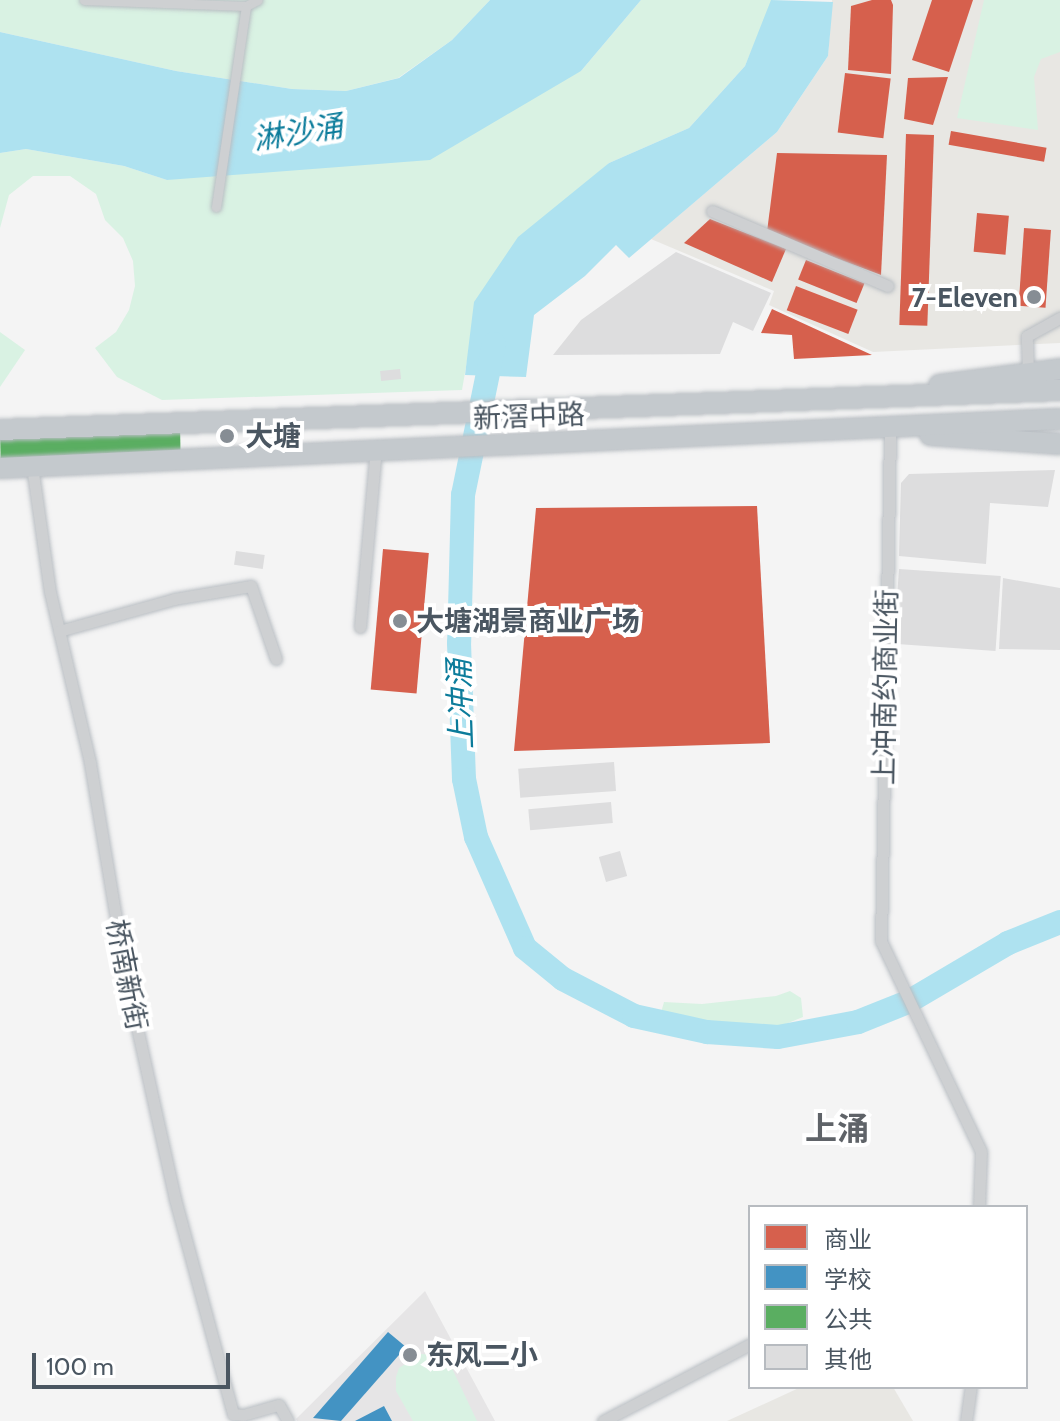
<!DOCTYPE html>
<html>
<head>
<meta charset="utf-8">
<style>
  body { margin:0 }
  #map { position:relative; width:1060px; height:1421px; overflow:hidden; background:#f4f4f4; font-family:Cabin,"Noto Sans SC",sans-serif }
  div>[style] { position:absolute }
  .commercial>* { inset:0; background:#e8e7e3 }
  .education>* { inset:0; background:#e6e5e6 }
  .green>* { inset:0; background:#d9f2e3 }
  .water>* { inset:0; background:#aee2f0 }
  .shops>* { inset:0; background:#d6604d; transform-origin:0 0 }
  .schools>* { inset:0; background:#4393c3 }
  .public>* { inset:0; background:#5aae61; transform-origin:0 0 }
  .river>* { height:24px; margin:-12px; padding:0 12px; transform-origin:12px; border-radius:12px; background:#aee2f0 }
  .building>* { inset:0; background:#ddddde; transform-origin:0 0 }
  .roads { filter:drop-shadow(0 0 2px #b9bec3) drop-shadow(0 0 2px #b9bec3) }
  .pedestrian>* { height:9px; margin:-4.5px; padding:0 4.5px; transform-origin:4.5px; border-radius:4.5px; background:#ced0d2 }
  .minor>* { height:11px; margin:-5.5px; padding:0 5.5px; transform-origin:5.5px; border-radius:5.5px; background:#ced0d2 }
  .trunk>* { height:20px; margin:-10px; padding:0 10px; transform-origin:10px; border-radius:10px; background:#c4c9cd }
  .dots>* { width:22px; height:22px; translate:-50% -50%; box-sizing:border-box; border:4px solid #fff; border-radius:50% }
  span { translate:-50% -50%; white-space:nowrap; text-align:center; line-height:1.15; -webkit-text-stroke:8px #fff; paint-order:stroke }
  .poi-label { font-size:28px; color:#4a5661; font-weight:700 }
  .right { translate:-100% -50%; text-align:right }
  .left { translate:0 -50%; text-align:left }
  .street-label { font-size:28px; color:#4a5661 }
  .water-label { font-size:30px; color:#0c7c9b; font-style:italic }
  .quarter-label { font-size:32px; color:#5f6368; font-weight:700 }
  .legend { position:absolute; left:748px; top:1205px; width:280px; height:184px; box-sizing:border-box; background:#fff; border:2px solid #b7bbc0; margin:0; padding:10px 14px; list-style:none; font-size:24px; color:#4a5661 }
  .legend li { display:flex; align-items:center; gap:16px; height:40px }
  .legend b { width:40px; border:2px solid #b7bbc0 }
  .scale { position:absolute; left:32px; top:1353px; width:198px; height:36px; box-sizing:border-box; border:4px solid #4a5661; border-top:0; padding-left:10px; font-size:24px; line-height:28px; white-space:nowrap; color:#4a5661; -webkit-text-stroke:6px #fff; paint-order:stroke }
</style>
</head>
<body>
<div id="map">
  <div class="commercial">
    <div style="clip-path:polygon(832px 0,1060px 0,1060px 343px,873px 352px,769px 305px,774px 291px,651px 239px,777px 132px,828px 56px)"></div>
    <div style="clip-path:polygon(801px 1387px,893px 1387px,913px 1421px,727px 1421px)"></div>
  </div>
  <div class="education">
    <div style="clip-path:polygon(425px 1291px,495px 1421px,297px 1421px,296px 1419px)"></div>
  </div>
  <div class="green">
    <div style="clip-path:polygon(0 0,490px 0,452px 40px,398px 78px,346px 91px,292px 89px,176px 71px,0 32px)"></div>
    <div style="clip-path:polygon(641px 0,771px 0,771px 4px,745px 66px,689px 128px,609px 163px,582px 187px,467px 361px,462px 390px,162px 400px,117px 377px,95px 348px,116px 332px,129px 310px,135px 286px,133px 261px,123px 238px,105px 220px,96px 194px,70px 176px,33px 176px,9px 195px,0 228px,0 153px,26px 149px,124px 166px,167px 180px,581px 71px)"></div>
    <div style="clip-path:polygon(984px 0,1060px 0,1060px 52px,1041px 59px,1034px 77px,1038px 130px,957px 118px)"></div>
    <div style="clip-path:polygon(0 332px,25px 350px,0 387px)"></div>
    <div style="clip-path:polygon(790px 991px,801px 998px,803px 1017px,778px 1027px,698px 1023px,660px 1016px,664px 1002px,702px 1004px,776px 996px)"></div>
    <div style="clip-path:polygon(421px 1354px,435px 1355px,449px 1362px,477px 1421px,413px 1421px,396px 1391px,396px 1377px,399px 1368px)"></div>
  </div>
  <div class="water">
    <div style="clip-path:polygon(490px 0,641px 0,581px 71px,430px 160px,167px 180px,124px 166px,26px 149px,0 153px,0 32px,176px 71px,292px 89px,346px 91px,399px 78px,452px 40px)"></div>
    <div style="clip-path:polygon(771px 0,833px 2px,828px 56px,777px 132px,629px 258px,616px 245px,585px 276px,534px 315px,526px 377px,465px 375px,474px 302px,518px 237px,609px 163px,689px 128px,745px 66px)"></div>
  </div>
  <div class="shops">
    <div style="clip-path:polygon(872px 0,891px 0,893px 5px,891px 74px,848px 70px,851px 6px)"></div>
    <div style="clip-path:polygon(932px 0,973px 0,949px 72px,912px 60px)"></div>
    <div style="left:845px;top:73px;width:46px;height:60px;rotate:7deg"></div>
    <div style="clip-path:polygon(948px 77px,933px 125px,904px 119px,908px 78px)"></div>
    <div style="left:951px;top:131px;width:97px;height:14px;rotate:10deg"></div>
    <div style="left:906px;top:134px;width:28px;height:191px;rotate:2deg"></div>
    <div style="clip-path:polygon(777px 153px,887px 155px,881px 275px,767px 232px)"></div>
    <div style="left:977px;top:213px;width:32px;height:39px;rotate:5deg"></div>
    <div style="clip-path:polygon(710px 219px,786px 249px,772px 282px,684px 243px)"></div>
    <div style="left:1024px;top:228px;width:27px;height:78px;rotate:4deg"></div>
    <div style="left:806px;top:260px;width:63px;height:21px;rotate:22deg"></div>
    <div style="left:796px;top:286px;width:66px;height:26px;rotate:21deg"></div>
    <div style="clip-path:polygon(772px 309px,872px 355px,794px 359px,792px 335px,761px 333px)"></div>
    <div style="clip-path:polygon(757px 506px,770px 743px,514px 751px,536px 508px)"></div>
    <div style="left:383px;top:549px;width:46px;height:141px;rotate:5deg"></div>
  </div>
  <div class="schools">
    <div style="clip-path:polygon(388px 1332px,406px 1347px,341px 1421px,313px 1418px)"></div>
    <div style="clip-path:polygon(384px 1406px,392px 1421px,355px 1421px)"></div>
  </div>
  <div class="public">
    <div style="left:180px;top:423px;width:46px;height:180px;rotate:89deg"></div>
  </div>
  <div class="river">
    <div style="left:494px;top:344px;width:154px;rotate:101.6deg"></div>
    <div style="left:463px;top:495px;width:148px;rotate:91.5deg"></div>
    <div style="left:459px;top:643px;width:136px;rotate:87.9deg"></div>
    <div style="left:464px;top:779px;width:59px;rotate:78.3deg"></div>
    <div style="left:476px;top:837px;width:121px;rotate:66.2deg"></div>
    <div style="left:525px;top:948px;width:49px;rotate:39.2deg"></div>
    <div style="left:563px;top:979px;width:80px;rotate:27.5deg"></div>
    <div style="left:634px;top:1016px;width:75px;rotate:12.4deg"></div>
    <div style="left:707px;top:1032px;width:71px;rotate:4deg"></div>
    <div style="left:778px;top:1037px;width:81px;rotate:-10.6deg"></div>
    <div style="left:858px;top:1022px;width:54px;rotate:-21.8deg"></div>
    <div style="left:908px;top:1002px;width:116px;rotate:-30.5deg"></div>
    <div style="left:1008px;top:943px;width:56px;rotate:-22deg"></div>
  </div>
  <div class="building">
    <div style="clip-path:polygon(676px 252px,771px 293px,753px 331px,733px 322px,720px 354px,553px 355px,581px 320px)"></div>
    <div style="left:400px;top:369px;width:10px;height:20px;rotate:84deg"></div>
    <div style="clip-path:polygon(1055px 470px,1048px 507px,990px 503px,986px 564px,899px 556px,901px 483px,909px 474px)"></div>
    <div style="left:236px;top:551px;width:29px;height:14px;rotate:8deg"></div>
    <div style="left:899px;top:569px;width:102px;height:75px;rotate:4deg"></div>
    <div style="clip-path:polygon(1003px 578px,1060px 588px,1060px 650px,999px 649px)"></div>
    <div style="left:614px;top:762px;width:29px;height:96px;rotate:86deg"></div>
    <div style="left:611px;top:802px;width:21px;height:83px;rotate:85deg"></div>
    <div style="left:620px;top:851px;width:26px;height:22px;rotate:74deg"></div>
  </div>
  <div class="roads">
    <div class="pedestrian">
      <div style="left:84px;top:0;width:162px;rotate:2.1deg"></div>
      <div style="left:246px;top:6px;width:13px;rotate:-27deg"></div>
      <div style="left:216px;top:207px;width:203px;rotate:-81.5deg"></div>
    </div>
    <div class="minor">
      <div style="left:712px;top:211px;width:191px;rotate:23.1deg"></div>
      <div style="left:1028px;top:372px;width:36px;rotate:-92deg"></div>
      <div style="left:1027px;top:336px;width:38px;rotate:-29deg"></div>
      <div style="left:890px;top:432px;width:509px;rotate:91.01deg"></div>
      <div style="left:881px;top:941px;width:233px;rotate:64.6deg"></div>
      <div style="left:981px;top:1152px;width:55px;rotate:92.1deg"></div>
      <div style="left:32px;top:466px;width:127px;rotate:81.9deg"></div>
      <div style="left:50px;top:592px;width:176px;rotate:76.8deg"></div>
      <div style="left:90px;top:763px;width:218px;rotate:80.5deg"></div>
      <div style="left:126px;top:978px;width:226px;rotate:77.5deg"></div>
      <div style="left:175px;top:1199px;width:223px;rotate:74.9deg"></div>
      <div style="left:233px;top:1414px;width:10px;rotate:6deg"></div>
      <div style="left:243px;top:1415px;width:37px;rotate:-16deg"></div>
      <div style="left:279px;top:1405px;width:18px;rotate:61deg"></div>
      <div style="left:360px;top:627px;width:179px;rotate:-84.9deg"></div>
      <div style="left:59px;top:631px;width:119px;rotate:-15.5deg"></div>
      <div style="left:174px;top:599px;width:78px;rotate:-9.6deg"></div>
      <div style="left:251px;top:586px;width:77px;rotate:71.1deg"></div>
      <div style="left:603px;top:1421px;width:166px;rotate:-27.6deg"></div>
      <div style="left:966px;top:1421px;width:34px;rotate:-82deg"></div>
    </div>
    <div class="trunk">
      <div style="left:939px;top:385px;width:122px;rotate:-7.5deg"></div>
      <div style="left:0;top:430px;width:1061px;rotate:-2.16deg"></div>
      <div style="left:930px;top:435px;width:130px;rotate:4deg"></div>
      <div style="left:0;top:468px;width:1061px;rotate:-2.65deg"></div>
    </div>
  </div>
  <div class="dots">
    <div style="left:1034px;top:297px;background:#868d94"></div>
    <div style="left:227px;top:436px;background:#868d94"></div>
    <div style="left:400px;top:621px;background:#868d94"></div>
    <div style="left:410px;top:1355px;background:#868d94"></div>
  </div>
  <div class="poi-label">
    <span class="right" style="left:1018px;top:297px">7-Eleven</span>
    <span class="left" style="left:245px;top:436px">大塘</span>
    <span class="left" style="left:416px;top:621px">大塘湖景商业广场</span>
    <span class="left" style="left:426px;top:1355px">东风二小</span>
  </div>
  <div class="street-label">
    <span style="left:529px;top:416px;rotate:-2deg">新滘中路</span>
    <span style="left:885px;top:687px;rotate:-89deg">上冲南约商业街</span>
    <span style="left:127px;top:975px;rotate:79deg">桥南新街</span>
  </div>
  <div class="water-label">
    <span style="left:298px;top:133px;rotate:-9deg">淋沙涌</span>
    <span style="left:461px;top:704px;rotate:-92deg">上冲涌</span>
  </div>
  <div class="quarter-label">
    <span style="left:837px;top:1129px">上涌</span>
  </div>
  <ul class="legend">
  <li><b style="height:22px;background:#d6604d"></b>商业</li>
  <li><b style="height:22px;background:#4393c3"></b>学校</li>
  <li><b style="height:22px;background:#5aae61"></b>公共</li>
  <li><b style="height:22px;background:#ddddde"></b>其他</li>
  </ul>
  <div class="scale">100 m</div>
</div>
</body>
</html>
